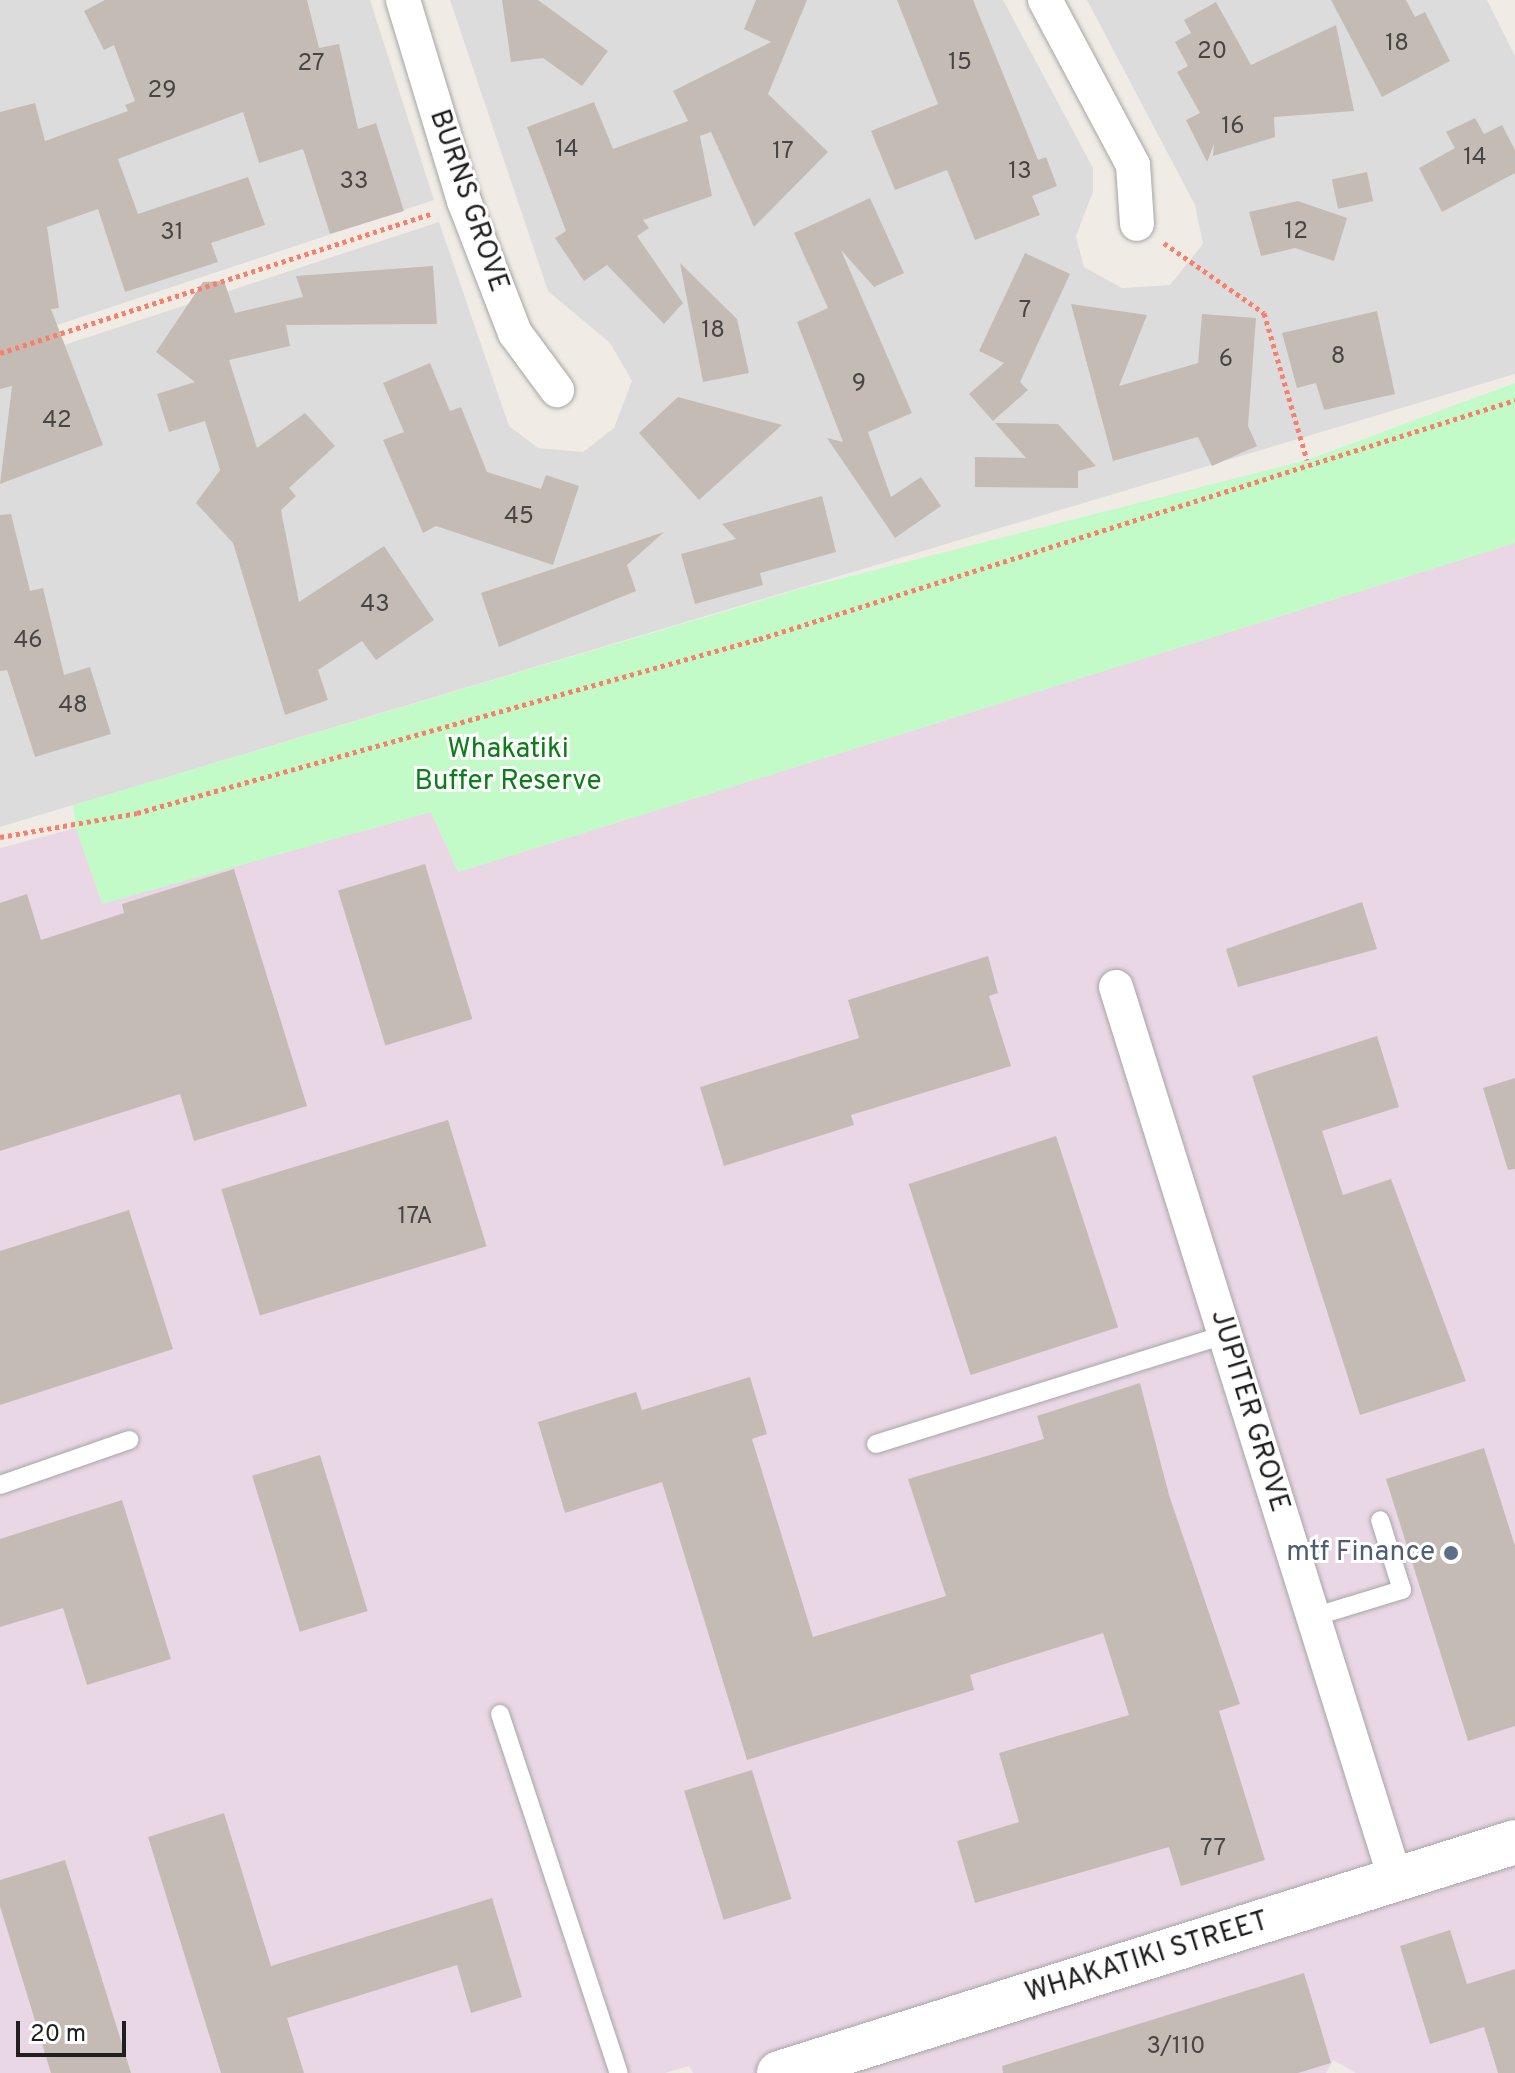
<!DOCTYPE html>
<html>
<head>
<meta charset="utf-8">
<style>
  body { margin:0 }
  #map { position:relative; width:1515px; height:2073px; overflow:hidden; background:#f0ece5; font-family:Overpass,sans-serif }
  div>[style] { position:absolute }
  .residential>* { inset:0; background:#dddcdc }
  .industrial>* { inset:0; background:#e9d7e5 }
  .park>* { inset:0; background:#c2fac8 }
  .building>* { inset:0; background:#c4bcb4; transform-origin:0 0 }
  .path>* { height:5px; margin-top:-2.5px; transform-origin:0; background:repeating-linear-gradient(90deg,#fa7f6b 0 4px,transparent 0 8px) }
  .roads { filter:drop-shadow(0 0 2px #a6a6a6) drop-shadow(0 0 2px #a6a6a6) }
  .service>* { height:18px; margin:-9px; padding:0 9px; transform-origin:9px; border-radius:9px; background:#fff }
  .minor>* { height:34px; margin:-17px; padding:0 17px; transform-origin:17px; border-radius:17px; background:#fff }
  .tertiary>* { height:44px; margin:-22px; padding:0 22px; transform-origin:22px; border-radius:22px; background:#fff }
  .dots>* { width:22px; height:22px; translate:-50% -50%; box-sizing:border-box; border:4px solid #fff; border-radius:50% }
  span { translate:-50% -50%; white-space:nowrap; text-align:center; line-height:1.15; -webkit-text-stroke:6px #fff; paint-order:stroke }
  .number-label { font-size:24px; color:#484644 }
  .number-label span { -webkit-text-stroke-width:0 }
  .street-label { font-size:28px; color:#1f1f1f }
  .park-label { font-size:28px; color:#0b7e18 }
  .service-label { font-size:28px; color:#4e5e75 }
  .right { translate:-100% -50%; text-align:right }
  .scale { position:absolute; left:16px; top:2021px; width:110px; height:36px; box-sizing:border-box; border:4px solid #1f1f1f; border-top:0; padding-left:10px; font-size:24px; line-height:28px; white-space:nowrap; color:#1f1f1f; -webkit-text-stroke:6px #fff; paint-order:stroke }
</style>
</head>
<body>
<div id="map">
  <div class="residential">
    <div style="clip-path:polygon(0 0,370px 0,434px 200px,0 344px)"></div>
    <div style="clip-path:polygon(450px 0,1003px 0,1093px 168px,1093px 192px,1076px 236px,1084px 267px,1122px 288px,1170px 285px,1203px 244px,1195px 205px,1087px 0,1487px 0,1515px 56px,1515px 374px,0 827px,0 366px,439px 222px,509px 426px,538px 448px,583px 452px,614px 428px,632px 381px,610px 343px,548px 291px)"></div>
  </div>
  <div class="industrial">
    <div style="clip-path:polygon(1515px 543px,1515px 2073px,1356px 2073px,1333px 2060px,1326px 2073px,693px 2073px,689px 2066px,665px 2073px,0 2073px,0 848px,76px 828px,102px 903px,431px 812px,458px 872px)"></div>
  </div>
  <div class="park">
    <div style="clip-path:polygon(1515px 383px,1515px 543px,458px 872px,431px 812px,102px 904px,76px 828px,73px 805px,800px 589px,1307px 460px)"></div>
  </div>
  <div class="building">
    <div style="clip-path:polygon(105px 0,307px 0,319px 48px,339px 44px,358px 129px,376px 123px,404px 211px,330px 234px,303px 149px,259px 163px,243px 112px,118px 159px,138px 214px,248px 177px,265px 225px,211px 243px,218px 262px,125px 292px,98px 209px,47px 227px,59px 308px,51px 309px,103px 445px,0 484px,12px 386px,0 389px,0 112px,35px 103px,45px 141px,128px 111px,125px 105px,135px 101px,114px 45px,104px 50px,84px 11px)"></div>
    <div style="clip-path:polygon(502px 0,538px 0,608px 51px,582px 86px,543px 58px,511px 62px)"></div>
    <div style="clip-path:polygon(756px 0,807px 0,768px 94px,828px 152px,754px 227px,711px 132px,700px 136px,712px 196px,643px 220px,649px 228px,637px 236px,683px 303px,664px 324px,607px 265px,584px 281px,555px 238px,566px 231px,527px 127px,594px 102px,613px 149px,688px 121px,673px 91px,771px 42px,744px 29px)"></div>
    <div style="clip-path:polygon(897px 0,973px 0,1038px 160px,1046px 157px,1057px 186px,1032px 196px,1040px 215px,975px 240px,947px 170px,895px 190px,871px 131px,938px 104px)"></div>
    <div style="clip-path:polygon(1331px 0,1406px 0,1415px 17px,1425px 12px,1450px 61px,1382px 97px)"></div>
    <div style="clip-path:polygon(1216px 2px,1251px 65px,1336px 25px,1354px 111px,1274px 117px,1275px 137px,1213px 156px,1214px 144px,1207px 162px,1186px 120px,1200px 113px,1177px 72px,1188px 66px,1175px 42px,1191px 33px,1184px 20px)"></div>
    <div style="clip-path:polygon(1475px 118px,1484px 134px,1502px 125px,1515px 150px,1515px 173px,1442px 212px,1419px 168px,1455px 148px,1446px 132px)"></div>
    <div style="left:1367px;top:172px;width:30px;height:36px;rotate:78deg"></div>
    <div style="clip-path:polygon(870px 198px,904px 273px,874px 287px,841px 250px,912px 413px,868px 432px,891px 497px,921px 477px,941px 506px,895px 538px,827px 438px,843px 442px,797px 322px,828px 308px,794px 233px)"></div>
    <div style="clip-path:polygon(1298px 201px,1347px 218px,1334px 261px,1295px 248px,1261px 256px,1249px 212px)"></div>
    <div style="clip-path:polygon(1025px 253px,1070px 274px,1020px 382px,1028px 390px,993px 421px,969px 394px,1004px 363px,979px 351px)"></div>
    <div style="clip-path:polygon(680px 263px,737px 319px,749px 373px,703px 382px)"></div>
    <div style="clip-path:polygon(433px 266px,437px 324px,286px 325px,290px 346px,229px 360px,257px 448px,305px 413px,335px 446px,289px 488px,296px 496px,281px 510px,299px 602px,384px 546px,434px 620px,376px 660px,362px 641px,318px 670px,328px 700px,285px 715px,233px 543px,196px 503px,220px 470px,205px 421px,169px 432px,157px 394px,195px 382px,156px 352px,203px 282px,224px 281px,235px 313px,303px 297px,296px 276px)"></div>
    <div style="clip-path:polygon(1071px 304px,1147px 315px,1119px 386px,1198px 363px,1202px 314px,1256px 318px,1248px 426px,1257px 446px,1212px 466px,1198px 437px,1113px 461px)"></div>
    <div style="clip-path:polygon(1377px 311px,1395px 394px,1324px 410px,1316px 383px,1297px 388px,1282px 333px)"></div>
    <div style="clip-path:polygon(430px 363px,450px 411px,461px 407px,487px 472px,541px 489px,546px 475px,579px 486px,553px 565px,436px 526px,423px 533px,383px 440px,404px 432px,383px 383px)"></div>
    <div style="clip-path:polygon(678px 397px,782px 425px,699px 500px,639px 433px)"></div>
    <div style="clip-path:polygon(995px 423px,1058px 424px,1096px 466px,1078px 471px,1078px 488px,975px 487px,975px 457px,1026px 458px)"></div>
    <div style="clip-path:polygon(822px 496px,836px 552px,760px 573px,763px 585px,695px 604px,681px 554px,736px 539px,722px 524px)"></div>
    <div style="clip-path:polygon(11px 514px,30px 591px,43px 588px,64px 675px,90px 667px,111px 734px,35px 757px,7px 670px,0 671px,0 515px)"></div>
    <div style="clip-path:polygon(664px 532px,627px 565px,636px 591px,499px 647px,481px 593px)"></div>
    <div style="left:425px;top:864px;width:162px;height:91px;rotate:73deg"></div>
    <div style="clip-path:polygon(234px 869px,307px 1106px,194px 1141px,180px 1094px,0 1151px,0 903px,27px 894px,41px 940px,124px 913px,122px 904px)"></div>
    <div style="clip-path:polygon(1362px 902px,1377px 949px,1238px 987px,1226px 949px)"></div>
    <div style="clip-path:polygon(988px 956px,998px 993px,989px 996px,1011px 1066px,851px 1115px,854px 1125px,724px 1166px,700px 1087px,859px 1038px,848px 1000px)"></div>
    <div style="clip-path:polygon(1377px 1036px,1399px 1107px,1322px 1131px,1343px 1195px,1391px 1179px,1466px 1381px,1360px 1415px,1252px 1076px)"></div>
    <div style="clip-path:polygon(1515px 1078px,1515px 1169px,1508px 1170px,1483px 1088px)"></div>
    <div style="left:448px;top:1120px;width:132px;height:237px;rotate:73deg"></div>
    <div style="left:1056px;top:1136px;width:201px;height:155px;rotate:72deg"></div>
    <div style="clip-path:polygon(129px 1210px,173px 1349px,0 1405px,0 1251px)"></div>
    <div style="clip-path:polygon(750px 1377px,767px 1434px,752px 1439px,813px 1637px,946px 1596px,908px 1479px,1044px 1439px,1037px 1416px,1140px 1383px,1169px 1495px,1240px 1704px,1219px 1711px,1265px 1860px,1181px 1886px,1169px 1847px,975px 1903px,957px 1841px,1019px 1822px,999px 1753px,1129px 1715px,1103px 1633px,970px 1675px,974px 1690px,747px 1760px,662px 1482px,565px 1513px,538px 1422px,636px 1392px,642px 1410px)"></div>
    <div style="clip-path:polygon(1484px 1448px,1515px 1546px,1515px 1726px,1468px 1741px,1386px 1479px)"></div>
    <div style="left:320px;top:1455px;width:163px;height:71px;rotate:73deg"></div>
    <div style="clip-path:polygon(122px 1500px,171px 1659px,87px 1685px,63px 1608px,0 1627px,0 1539px)"></div>
    <div style="left:752px;top:1770px;width:135px;height:71px;rotate:73deg"></div>
    <div style="clip-path:polygon(224px 1813px,271px 1966px,492px 1898px,522px 1997px,471px 2013px,457px 1965px,287px 2018px,304px 2073px,221px 2073px,148px 1837px)"></div>
    <div style="clip-path:polygon(65px 1860px,131px 2073px,51px 2073px,0 1906px,0 1880px)"></div>
    <div style="clip-path:polygon(1450px 1930px,1467px 1984px,1515px 1969px,1515px 2073px,1498px 2073px,1484px 2027px,1430px 2044px,1400px 1946px)"></div>
    <div style="clip-path:polygon(1304px 1973px,1331px 2063px,1298px 2073px,1003px 2073px,1002px 2066px)"></div>
  </div>
  <div class="path">
    <div style="left:1164px;top:243px;width:122px;rotate:35deg"></div>
    <div style="left:1264px;top:313px;width:153px;rotate:73.7deg"></div>
    <div style="left:0;top:353px;width:455px;rotate:-17.9deg"></div>
    <div style="left:0;top:837px;width:139px;rotate:-9.9deg"></div>
    <div style="left:137px;top:813px;width:646px;rotate:-15.63deg"></div>
    <div style="left:759px;top:639px;width:793px;rotate:-17.54deg"></div>
  </div>
  <div class="roads">
    <div class="service">
      <div style="left:876px;top:1444px;width:367px;rotate:-17.4deg"></div>
      <div style="left:0;top:1485px;width:137px;rotate:-19.2deg"></div>
      <div style="left:1313px;top:1617px;width:93px;rotate:-16.9deg"></div>
      <div style="left:1402px;top:1590px;width:73px;rotate:-107.4deg"></div>
      <div style="left:500px;top:1714px;width:378px;rotate:71.7deg"></div>
    </div>
    <div class="minor">
      <div style="left:403px;top:0;width:210px;rotate:73.1deg"></div>
      <div style="left:464px;top:201px;width:142px;rotate:68.9deg"></div>
      <div style="left:515px;top:333px;width:71px;rotate:53.6deg"></div>
      <div style="left:1045px;top:0;width:187px;rotate:61.9deg"></div>
      <div style="left:1133px;top:165px;width:59px;rotate:86.1deg"></div>
      <div style="left:1116px;top:987px;width:937px;rotate:72.61deg"></div>
    </div>
    <div class="tertiary">
      <div style="left:779px;top:2073px;width:771px;rotate:-17.42deg"></div>
    </div>
  </div>
  <div class="dots">
    <div style="left:1451px;top:1553px;background:#5c6f8a"></div>
  </div>
  <div class="number-label">
    <span style="left:1397px;top:45px">18</span>
    <span style="left:1212px;top:53px">20</span>
    <span style="left:960px;top:64px">15</span>
    <span style="left:311px;top:65px">27</span>
    <span style="left:162px;top:92px">29</span>
    <span style="left:1233px;top:128px">16</span>
    <span style="left:567px;top:151px">14</span>
    <span style="left:783px;top:153px">17</span>
    <span style="left:1475px;top:159px">14</span>
    <span style="left:1020px;top:173px">13</span>
    <span style="left:354px;top:183px">33</span>
    <span style="left:1296px;top:233px">12</span>
    <span style="left:172px;top:234px">31</span>
    <span style="left:1025px;top:312px">7</span>
    <span style="left:713px;top:332px">18</span>
    <span style="left:1338px;top:358px">8</span>
    <span style="left:1226px;top:361px">6</span>
    <span style="left:859px;top:385px">9</span>
    <span style="left:57px;top:422px">42</span>
    <span style="left:519px;top:518px">45</span>
    <span style="left:375px;top:606px">43</span>
    <span style="left:28px;top:642px">46</span>
    <span style="left:73px;top:707px">48</span>
    <span style="left:415px;top:1218px">17A</span>
    <span style="left:1213px;top:1850px">77</span>
    <span style="left:1176px;top:2048px">3/110</span>
  </div>
  <div class="street-label">
    <span style="left:468px;top:201px;rotate:71deg">BURNS GROVE</span>
    <span style="left:1249px;top:1411px;rotate:73deg">JUPITER GROVE</span>
    <span style="left:1147px;top:1958px;rotate:-17deg">WHAKATIKI STREET</span>
  </div>
  <div class="park-label">
    <span style="left:508px;top:766px">Whakatiki<br>Buffer Reserve</span>
  </div>
  <div class="service-label">
    <span class="right" style="left:1435px;top:1553px">mtf Finance</span>
  </div>
  <div class="scale">20 m</div>
</div>
</body>
</html>
